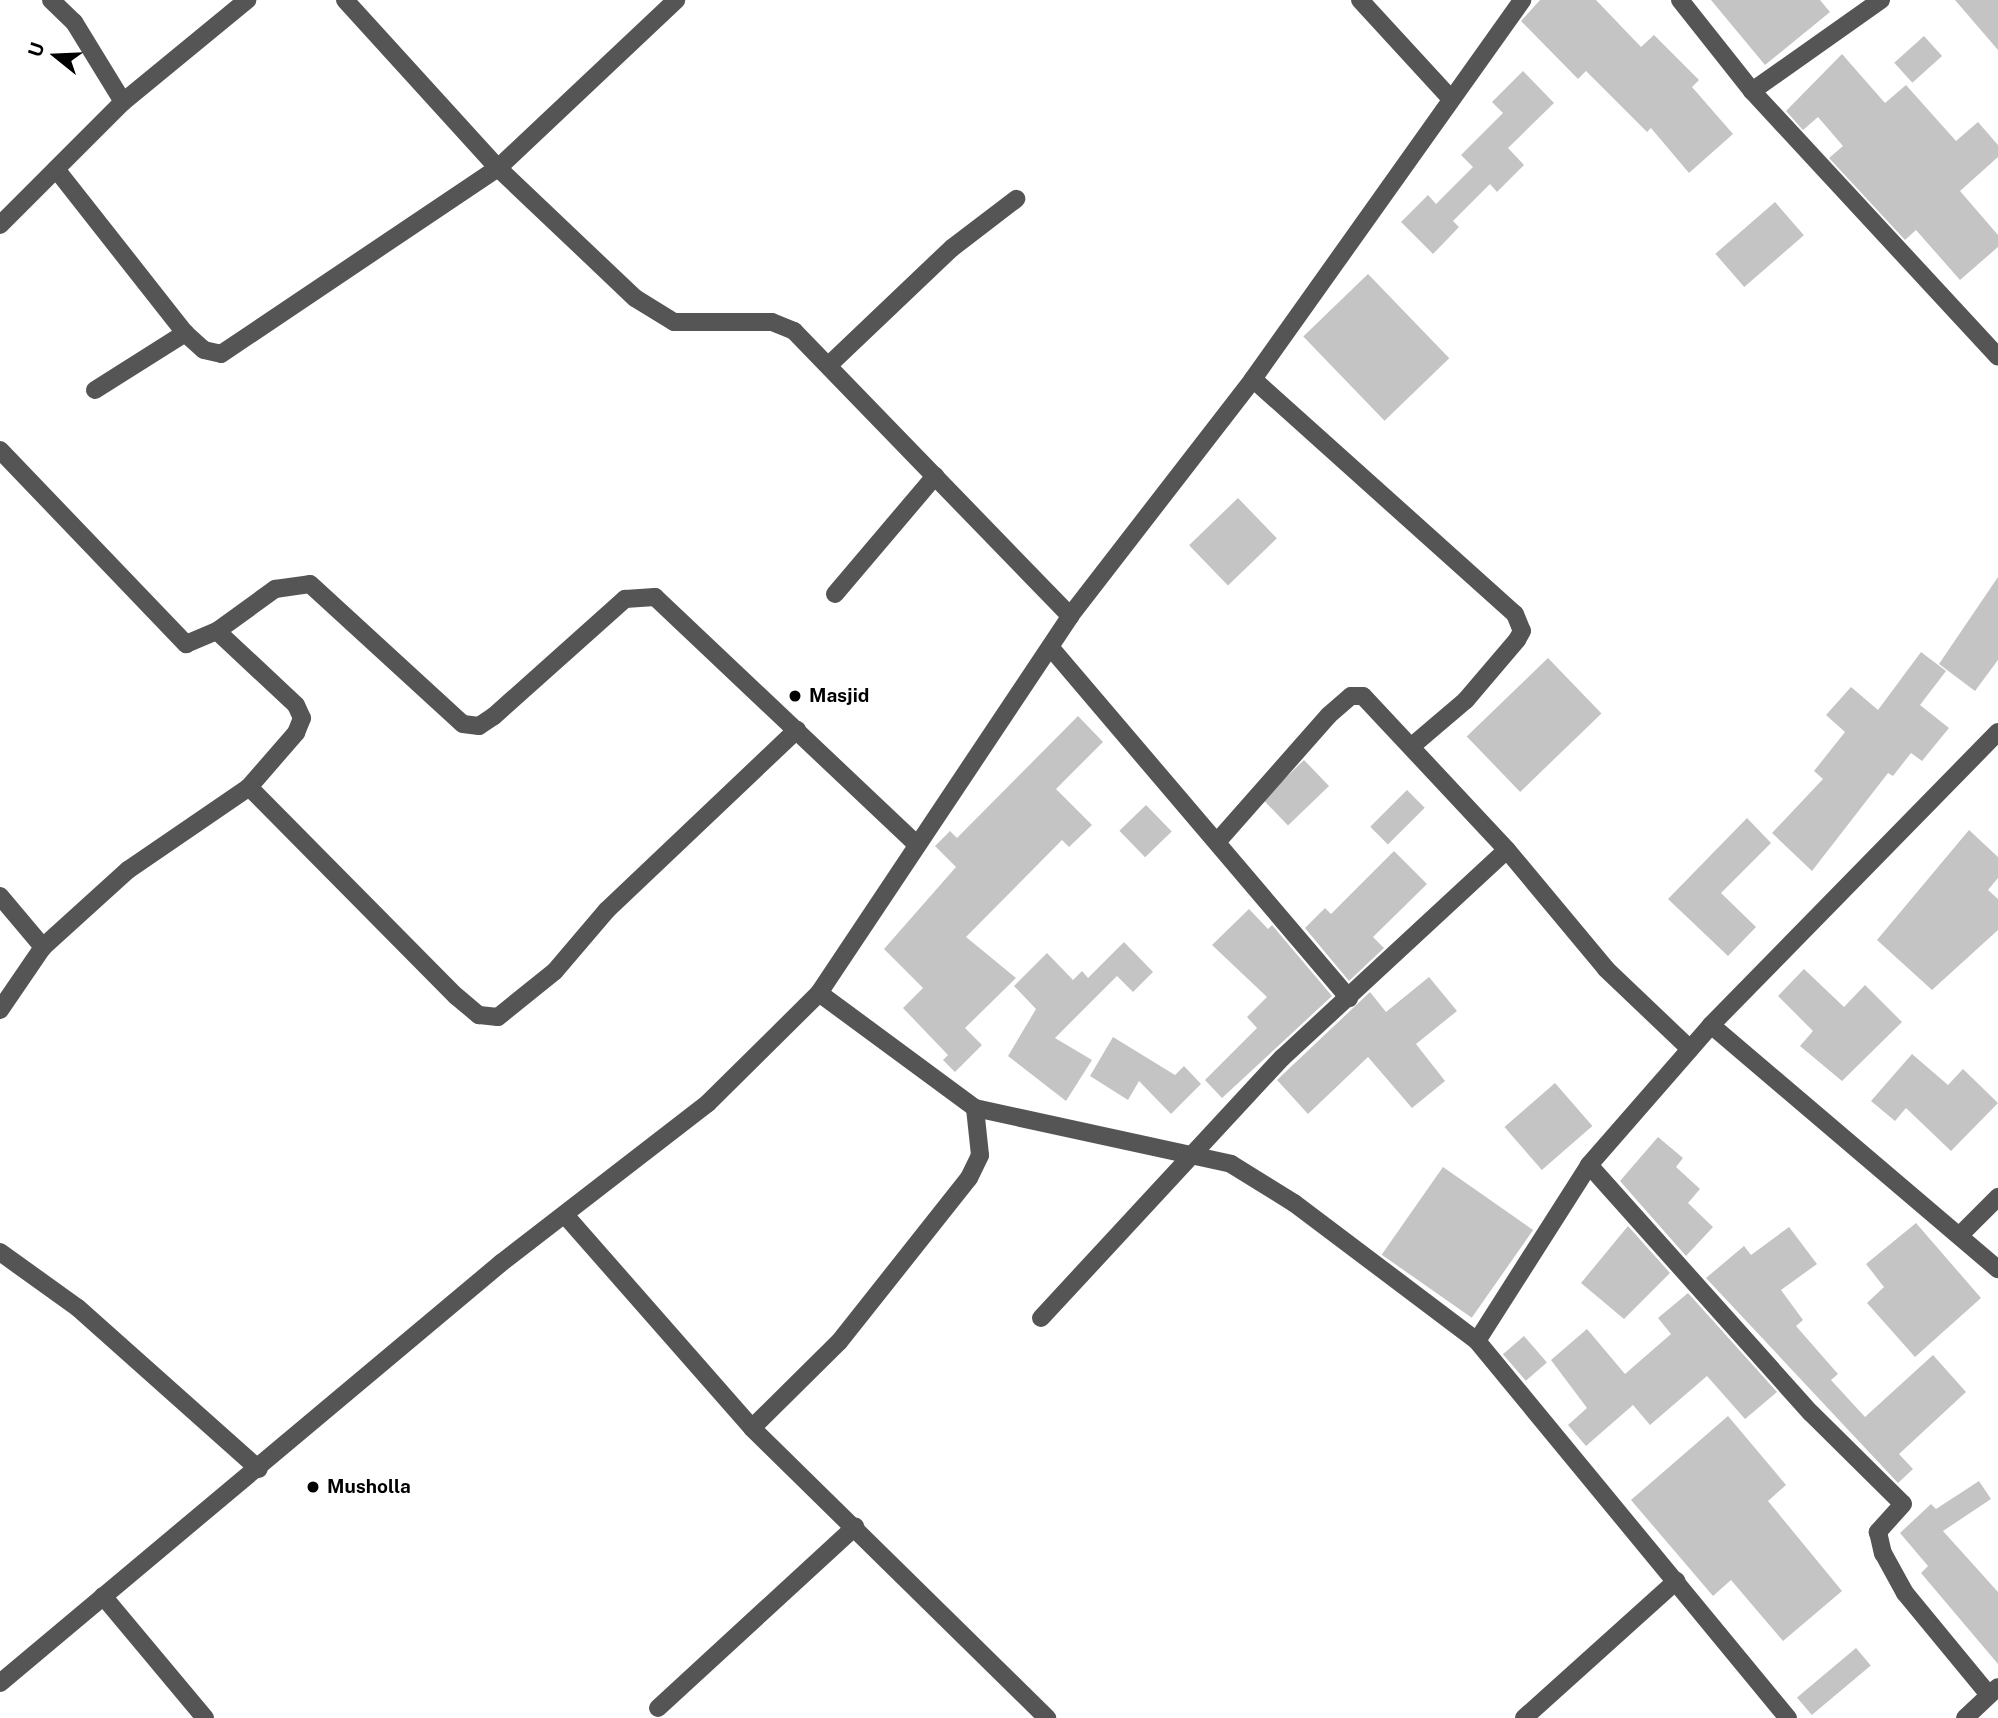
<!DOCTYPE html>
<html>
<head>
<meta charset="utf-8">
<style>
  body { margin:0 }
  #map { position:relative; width:1998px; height:1718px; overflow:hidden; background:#fff; font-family:"Public Sans",sans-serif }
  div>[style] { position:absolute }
  .building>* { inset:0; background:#c4c4c4; transform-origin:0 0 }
  .minor>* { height:18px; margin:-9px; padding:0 9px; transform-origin:9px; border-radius:9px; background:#555 }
  .dots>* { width:19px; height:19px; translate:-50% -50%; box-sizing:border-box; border:4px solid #fff; border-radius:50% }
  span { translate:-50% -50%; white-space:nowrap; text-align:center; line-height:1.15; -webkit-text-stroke:7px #fff; paint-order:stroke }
  .poi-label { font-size:19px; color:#000; font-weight:700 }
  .left { translate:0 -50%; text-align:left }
  .north { position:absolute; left:21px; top:21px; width:70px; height:70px; -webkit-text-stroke:5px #fff; paint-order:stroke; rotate:288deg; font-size:19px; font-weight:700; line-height:28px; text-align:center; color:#000 }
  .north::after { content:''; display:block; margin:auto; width:24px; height:32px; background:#000; clip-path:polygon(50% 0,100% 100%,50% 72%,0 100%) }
</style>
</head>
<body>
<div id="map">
  <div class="building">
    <div style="clip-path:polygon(1540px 0,1596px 0,1641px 47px,1654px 35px,1699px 80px,1692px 87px,1733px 134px,1689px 173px,1651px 128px,1647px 132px,1586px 71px,1578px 79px,1521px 21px)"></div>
    <div style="clip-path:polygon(1711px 0,1820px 0,1830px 12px,1765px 65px)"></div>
    <div style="clip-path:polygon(1955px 0,1998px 0,1998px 50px)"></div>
    <div style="left:1924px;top:36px;width:27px;height:40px;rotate:48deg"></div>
    <div style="clip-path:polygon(1842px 54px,1885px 103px,1906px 85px,1956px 141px,1978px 122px,1998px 145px,1998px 157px,1960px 191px,1998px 235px,1998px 247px,1960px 280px,1916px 230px,1905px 240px,1829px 158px,1843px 146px,1818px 117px,1803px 130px,1786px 111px)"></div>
    <div style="clip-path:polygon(1523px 71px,1554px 103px,1508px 148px,1524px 165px,1497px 192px,1490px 184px,1453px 221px,1459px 227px,1433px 254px,1401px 222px,1428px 195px,1436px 204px,1473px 167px,1461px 155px,1503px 113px,1492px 102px)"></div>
    <div style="left:1775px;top:202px;width:44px;height:79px;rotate:49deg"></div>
    <div style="left:1368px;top:274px;width:117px;height:90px;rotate:46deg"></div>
    <div style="left:1238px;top:498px;width:56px;height:68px;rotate:46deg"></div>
    <div style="clip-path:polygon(1998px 577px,1998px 660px,1975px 691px,1939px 664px)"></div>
    <div style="clip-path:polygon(1921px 652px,1946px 671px,1920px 705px,1949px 728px,1922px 761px,1911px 753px,1893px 776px,1888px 773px,1812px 871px,1772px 833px,1823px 779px,1814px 771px,1845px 732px,1826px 715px,1851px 687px,1878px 710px)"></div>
    <div style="left:1548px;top:658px;width:77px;height:113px;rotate:46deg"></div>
    <div style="clip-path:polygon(1078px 716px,1103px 742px,1056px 789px,1092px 825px,1069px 847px,1062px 840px,966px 937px,1016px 978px,965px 1028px,982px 1045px,955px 1072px,943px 1060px,948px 1055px,903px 1008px,923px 988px,884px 949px,956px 867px,935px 846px,950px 831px,957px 838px)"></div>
    <div style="left:1304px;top:760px;width:36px;height:57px;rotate:46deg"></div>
    <div style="left:1407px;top:790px;width:25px;height:52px;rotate:45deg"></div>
    <div style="left:1146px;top:805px;width:37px;height:37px;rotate:46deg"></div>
    <div style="clip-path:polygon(1747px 818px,1771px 843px,1721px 893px,1756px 927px,1728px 956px,1668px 899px)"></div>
    <div style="clip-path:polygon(1969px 830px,1998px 857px,1998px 878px,1988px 890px,1998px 899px,1998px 930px,1932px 990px,1877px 940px)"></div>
    <div style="clip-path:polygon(1394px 851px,1427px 884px,1373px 937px,1384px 948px,1349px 981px,1305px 928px,1325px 908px,1331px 914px)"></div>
    <div style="clip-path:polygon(1249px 909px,1268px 929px,1272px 925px,1332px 996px,1222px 1098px,1205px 1080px,1257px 1028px,1247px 1017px,1267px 997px,1212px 945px)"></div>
    <div style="clip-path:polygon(1124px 942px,1153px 972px,1133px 992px,1117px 976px,1055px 1038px,1092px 1060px,1066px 1101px,1008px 1056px,1036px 1009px,1014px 986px,1047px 953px,1073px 980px,1082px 971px,1088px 978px)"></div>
    <div style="clip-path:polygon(1804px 969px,1844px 1007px,1865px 985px,1902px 1022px,1842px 1081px,1800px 1046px,1813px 1031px,1778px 996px)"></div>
    <div style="clip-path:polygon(1429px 977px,1457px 1011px,1416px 1044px,1445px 1081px,1412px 1108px,1368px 1057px,1308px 1114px,1277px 1080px,1370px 992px,1386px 1012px)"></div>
    <div style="clip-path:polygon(1113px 1037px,1175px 1075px,1184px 1066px,1201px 1084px,1171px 1114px,1139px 1081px,1128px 1100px,1090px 1076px)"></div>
    <div style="clip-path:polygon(1912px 1054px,1948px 1085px,1963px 1069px,1998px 1103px,1951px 1151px,1906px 1108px,1895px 1121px,1871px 1101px)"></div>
    <div style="left:1555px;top:1083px;width:57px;height:67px;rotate:49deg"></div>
    <div style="clip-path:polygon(1658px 1137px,1683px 1158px,1676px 1167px,1700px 1189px,1688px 1203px,1713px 1227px,1686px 1256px,1620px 1181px)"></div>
    <div style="left:1443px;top:1167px;width:110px;height:107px;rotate:35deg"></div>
    <div style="clip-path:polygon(1916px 1223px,1981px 1298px,1915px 1357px,1867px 1303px,1884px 1287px,1866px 1264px)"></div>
    <div style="clip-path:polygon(1628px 1226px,1670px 1273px,1624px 1319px,1581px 1283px)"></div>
    <div style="clip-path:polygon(1789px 1227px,1817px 1264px,1781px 1290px,1803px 1320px,1796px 1326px,1838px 1374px,1831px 1380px,1865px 1417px,1933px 1355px,1966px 1392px,1899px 1454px,1913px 1469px,1898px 1483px,1706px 1278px,1744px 1246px,1751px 1255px)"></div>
    <div style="clip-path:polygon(1688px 1293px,1777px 1392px,1745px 1419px,1707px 1376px,1650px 1425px,1633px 1405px,1586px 1446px,1568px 1425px,1587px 1408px,1551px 1360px,1587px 1329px,1625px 1374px,1671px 1334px,1658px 1318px)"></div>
    <div style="left:1524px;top:1336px;width:35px;height:28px;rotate:49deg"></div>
    <div style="clip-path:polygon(1728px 1416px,1786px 1485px,1768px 1501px,1842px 1591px,1783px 1641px,1731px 1580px,1713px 1596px,1631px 1500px)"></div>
    <div style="clip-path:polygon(1979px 1481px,1991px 1499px,1943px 1531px,1998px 1592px,1998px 1664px,1921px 1573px,1928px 1566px,1900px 1533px,1931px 1504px,1936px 1509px)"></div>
    <div style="left:1856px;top:1648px;width:23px;height:77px;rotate:50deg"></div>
  </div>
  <div class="minor">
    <div style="left:51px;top:0;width:32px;rotate:44deg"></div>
    <div style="left:74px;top:22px;width:94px;rotate:58.5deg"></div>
    <div style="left:345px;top:0;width:227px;rotate:47.7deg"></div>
    <div style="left:498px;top:168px;width:189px;rotate:43.5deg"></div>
    <div style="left:635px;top:298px;width:46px;rotate:31.6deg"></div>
    <div style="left:674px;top:322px;width:98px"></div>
    <div style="left:772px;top:322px;width:24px;rotate:22deg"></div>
    <div style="left:794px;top:331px;width:397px;rotate:45.9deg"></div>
    <div style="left:1360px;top:0;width:134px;rotate:47.4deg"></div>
    <div style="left:1680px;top:0;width:116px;rotate:51.6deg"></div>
    <div style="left:1881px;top:0;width:158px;rotate:144.8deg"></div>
    <div style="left:1752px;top:91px;width:362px;rotate:47.2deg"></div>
    <div style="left:56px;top:169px;width:209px;rotate:51.8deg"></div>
    <div style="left:185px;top:333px;width:25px;rotate:42deg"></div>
    <div style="left:204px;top:350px;width:17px;rotate:13deg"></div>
    <div style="left:221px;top:354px;width:334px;rotate:-33.9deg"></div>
    <div style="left:498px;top:168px;width:245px;rotate:-43.3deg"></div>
    <div style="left:0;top:225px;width:174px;rotate:-45deg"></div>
    <div style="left:123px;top:102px;width:161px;rotate:-39.4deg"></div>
    <div style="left:830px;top:364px;width:168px;rotate:-43.6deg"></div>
    <div style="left:952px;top:248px;width:81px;rotate:-37.4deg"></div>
    <div style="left:1253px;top:379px;width:352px;rotate:41.9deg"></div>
    <div style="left:1515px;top:614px;width:18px;rotate:68deg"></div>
    <div style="left:1522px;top:631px;width:10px;rotate:119deg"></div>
    <div style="left:1517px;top:640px;width:79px;rotate:130.4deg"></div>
    <div style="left:1466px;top:700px;width:71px;rotate:139.6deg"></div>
    <div style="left:95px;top:390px;width:107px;rotate:-32.3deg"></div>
    <div style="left:0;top:450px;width:269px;rotate:46.2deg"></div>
    <div style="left:186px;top:644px;width:34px;rotate:-23deg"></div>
    <div style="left:217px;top:631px;width:72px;rotate:-35.9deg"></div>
    <div style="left:275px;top:589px;width:35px;rotate:-8deg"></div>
    <div style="left:310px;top:584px;width:207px;rotate:42.5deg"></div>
    <div style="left:463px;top:724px;width:16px;rotate:7deg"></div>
    <div style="left:479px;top:726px;width:18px;rotate:-34deg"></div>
    <div style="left:494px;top:716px;width:176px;rotate:-41.8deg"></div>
    <div style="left:625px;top:599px;width:30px;rotate:-4deg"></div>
    <div style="left:655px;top:597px;width:361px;rotate:43.4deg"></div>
    <div style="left:835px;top:594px;width:155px;rotate:-49.7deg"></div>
    <div style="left:1051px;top:648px;width:460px;rotate:49.6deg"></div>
    <div style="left:249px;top:787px;width:294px;rotate:45.3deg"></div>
    <div style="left:456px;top:996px;width:30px;rotate:40deg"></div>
    <div style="left:479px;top:1015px;width:19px;rotate:6deg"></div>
    <div style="left:498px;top:1017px;width:73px;rotate:-38.9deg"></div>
    <div style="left:555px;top:971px;width:80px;rotate:-49.6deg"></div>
    <div style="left:607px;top:910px;width:262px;rotate:-43.5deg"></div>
    <div style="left:1217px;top:842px;width:169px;rotate:-48.6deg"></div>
    <div style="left:1329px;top:715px;width:29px;rotate:-41deg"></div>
    <div style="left:1351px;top:696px;width:12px"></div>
    <div style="left:1363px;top:696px;width:211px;rotate:46.9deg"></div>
    <div style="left:0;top:896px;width:67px;rotate:49.9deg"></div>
    <div style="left:819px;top:993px;width:194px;rotate:36.4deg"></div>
    <div style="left:975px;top:1108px;width:262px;rotate:12.3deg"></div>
    <div style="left:1231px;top:1164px;width:74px;rotate:31.8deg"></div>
    <div style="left:1294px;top:1203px;width:229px;rotate:37deg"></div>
    <div style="left:1477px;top:1341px;width:489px;rotate:50.5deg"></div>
    <div style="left:0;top:1010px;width:76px;rotate:-55.7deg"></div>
    <div style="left:43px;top:947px;width:115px;rotate:-42.2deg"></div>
    <div style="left:128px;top:870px;width:147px;rotate:-34.4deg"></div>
    <div style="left:249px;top:787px;width:72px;rotate:-49deg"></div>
    <div style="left:296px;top:733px;width:16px;rotate:-68deg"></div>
    <div style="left:302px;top:718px;width:14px;rotate:-115deg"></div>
    <div style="left:296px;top:705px;width:108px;rotate:-136.9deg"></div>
    <div style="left:1711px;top:1025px;width:377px;rotate:40.4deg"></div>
    <div style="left:1589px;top:1165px;width:333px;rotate:48.2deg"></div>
    <div style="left:1811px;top:1413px;width:129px;rotate:44.7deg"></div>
    <div style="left:1903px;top:1504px;width:38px;rotate:132deg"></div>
    <div style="left:1878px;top:1532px;width:22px;rotate:77deg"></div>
    <div style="left:1883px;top:1553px;width:46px;rotate:61.2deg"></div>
    <div style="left:1905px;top:1593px;width:132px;rotate:50.5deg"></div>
    <div style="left:565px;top:1215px;width:283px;rotate:48.7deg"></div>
    <div style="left:752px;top:1428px;width:414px;rotate:44.5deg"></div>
    <div style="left:1960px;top:1235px;width:54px;rotate:-45deg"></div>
    <div style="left:0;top:1252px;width:96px;rotate:35.7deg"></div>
    <div style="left:78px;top:1308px;width:242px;rotate:41.7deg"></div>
    <div style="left:1041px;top:1318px;width:355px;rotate:-47.2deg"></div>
    <div style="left:1282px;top:1058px;width:306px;rotate:-42.8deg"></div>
    <div style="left:1507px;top:850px;width:155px;rotate:50.2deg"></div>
    <div style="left:1606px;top:969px;width:116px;rotate:43.6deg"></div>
    <div style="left:1477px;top:1341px;width:209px;rotate:-57.5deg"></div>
    <div style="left:1589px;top:1165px;width:186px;rotate:-48.9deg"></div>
    <div style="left:1711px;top:1025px;width:410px;rotate:-45.6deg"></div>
    <div style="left:752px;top:1428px;width:122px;rotate:-44.7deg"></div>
    <div style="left:839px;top:1342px;width:209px;rotate:-51.6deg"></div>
    <div style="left:969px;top:1178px;width:25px;rotate:-64deg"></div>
    <div style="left:980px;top:1155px;width:47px;rotate:-96.1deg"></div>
    <div style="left:103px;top:1596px;width:159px;rotate:50.1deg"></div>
    <div style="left:0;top:1683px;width:654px;rotate:-39.97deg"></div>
    <div style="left:501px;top:1263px;width:262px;rotate:-37.7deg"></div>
    <div style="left:708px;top:1103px;width:156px;rotate:-44.7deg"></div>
    <div style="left:819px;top:993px;width:453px;rotate:-56.3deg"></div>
    <div style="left:1070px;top:616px;width:299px;rotate:-52.3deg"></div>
    <div style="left:1253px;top:379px;width:465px;rotate:-54.6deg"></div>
    <div style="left:658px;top:1708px;width:268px;rotate:-42.6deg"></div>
    <div style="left:1524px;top:1718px;width:205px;rotate:-42deg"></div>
    <div style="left:1965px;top:1718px;width:45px;rotate:-43.2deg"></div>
  </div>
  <div class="dots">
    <div style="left:795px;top:696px;background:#000"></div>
    <div style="left:313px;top:1487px;background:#000"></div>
  </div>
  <div class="poi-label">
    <span class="left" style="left:809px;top:696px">Masjid</span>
    <span class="left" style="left:327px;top:1487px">Musholla</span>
  </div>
  <div class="north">U</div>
</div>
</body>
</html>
